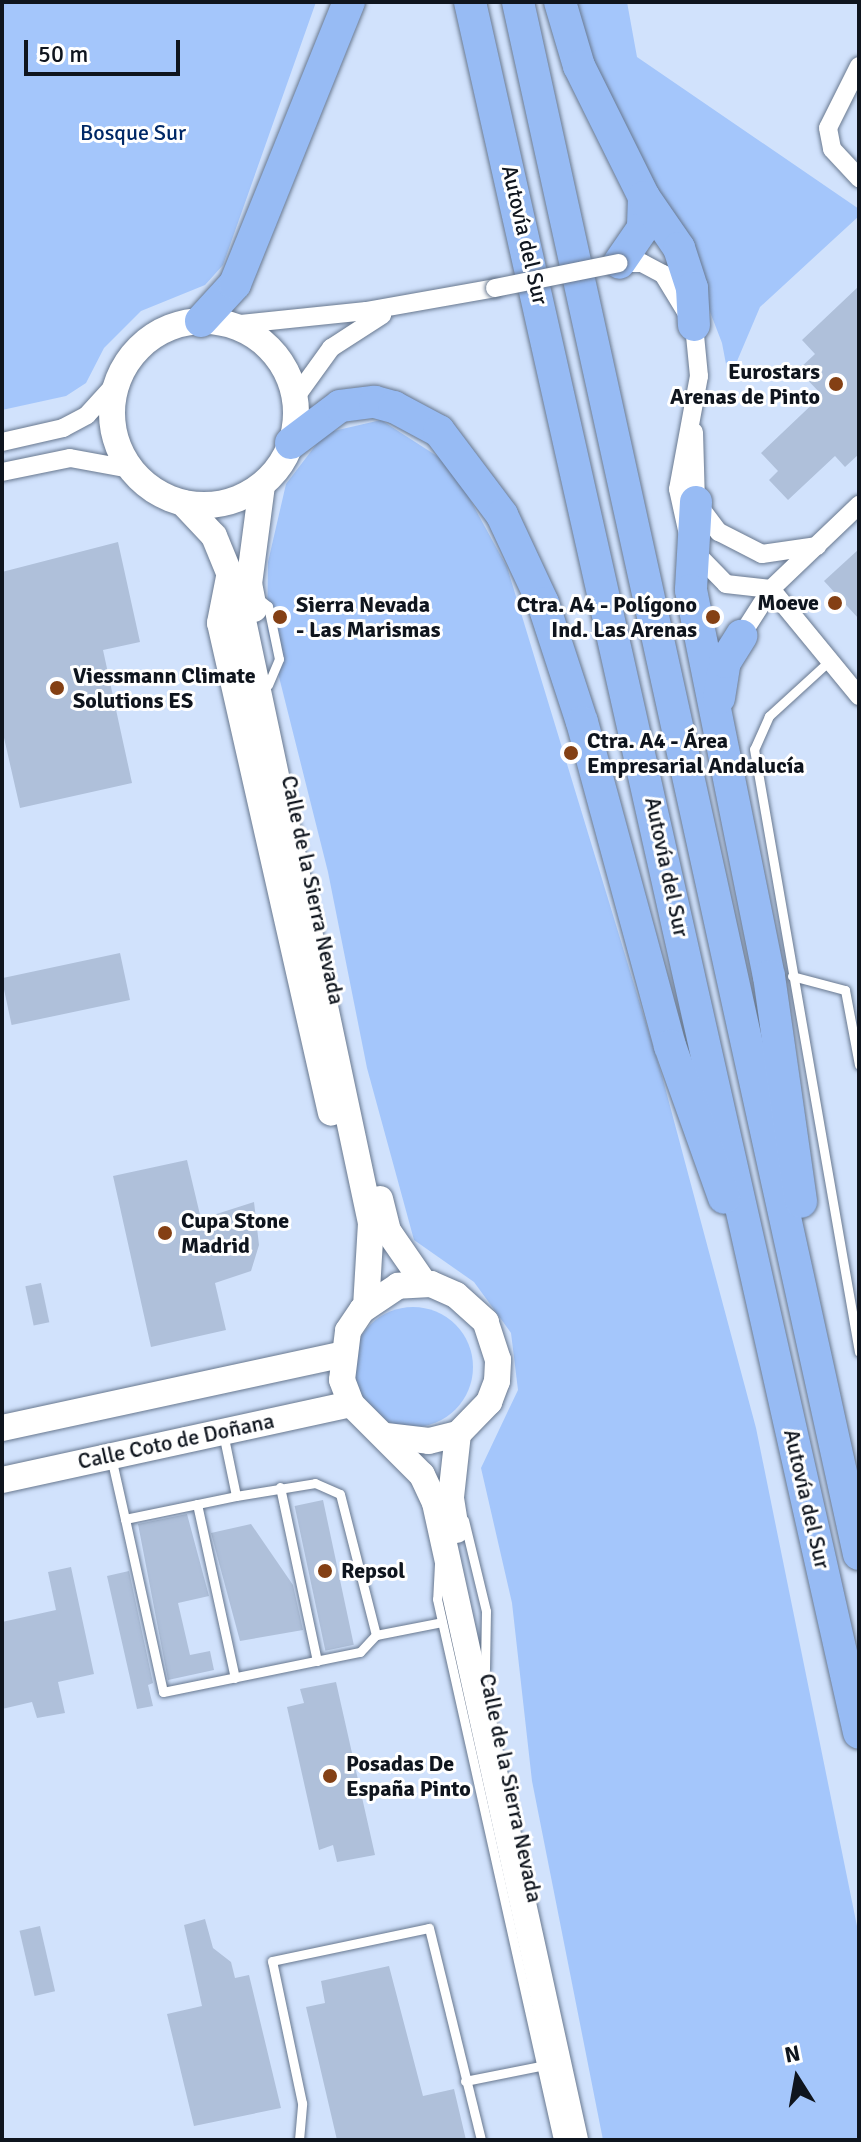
<!DOCTYPE html>
<html>
<head>
<meta charset="utf-8">
<style>
  body { margin:0 }
  #map { position:relative; width:861px; height:2142px; overflow:hidden; background:#d1e2fc; font-family:Signika,sans-serif }
  div>[style] { position:absolute }
  .green>* { inset:0; background:#a4c6fb }
  .round { border-radius:50% }
  .building>* { inset:0; background:#afc0da; transform-origin:0 0 }
  .roads { filter:drop-shadow(0 0 2px #68788f) drop-shadow(0 0 2px #68788f) }
  .lane>* { height:9px; margin:-4.5px; padding:0 4.5px; transform-origin:4.5px; border-radius:4.5px; background:#fff }
  .street>* { height:18px; margin:-9px; padding:0 9px; transform-origin:9px; border-radius:9px; background:#fff }
  .secondary>* { height:26px; margin:-13px; padding:0 13px; transform-origin:13px; border-radius:13px; background:#fff }
  .secondary>.ring { margin:-13px; padding:0; box-sizing:content-box; background:none; border:26px solid #fff; border-radius:50% }
  .highway>* { height:32px; margin:-16px; padding:0 16px; transform-origin:16px; border-radius:16px; background:#97bbf4 }
  .bridges { filter:drop-shadow(0 0 2px #68788f) drop-shadow(0 0 2px #68788f) }
  .street-bridge>* { height:18px; margin:-9px; padding:0 9px; transform-origin:9px; border-radius:9px; background:#fff }
  .dots>* { width:22px; height:22px; translate:-50% -50%; box-sizing:border-box; border:4px solid #fff; border-radius:50% }
  span { translate:-50% -50%; white-space:nowrap; text-align:center; line-height:1.15; -webkit-text-stroke:6px #fff; paint-order:stroke }
  .park-label { font-size:22px; color:#002866 }
  .street-label { font-size:22px; color:#0f151e }
  .poi-label { font-size:22px; color:#0f151e; font-weight:700 }
  .right { translate:-100% -50%; text-align:right }
  .left { translate:0 -50%; text-align:left }
  .frame { position:absolute; inset:0; border:4px solid #0f151e; pointer-events:none }
  .north { position:absolute; left:757px; top:2038px; width:80px; height:80px; -webkit-text-stroke:6px #fff; paint-order:stroke; rotate:349deg; font-size:22px; font-weight:700; line-height:32px; text-align:center; color:#0f151e }
  .north::after { content:''; display:block; margin:auto; width:28px; height:36px; background:#0f151e; clip-path:polygon(50% 0,100% 100%,50% 72%,0 100%) }
  .scale { position:absolute; left:24px; top:40px; width:156px; height:36px; box-sizing:border-box; border:4px solid #0f151e; border-top:0; padding-left:10px; font-size:24px; line-height:28px; white-space:nowrap; color:#0f151e; -webkit-text-stroke:6px #fff; paint-order:stroke }
</style>
</head>
<body>
<div id="map">
  <div class="green">
    <div style="clip-path:polygon(2px 2px,316px 2px,223px 265px,205px 285px,141px 311px,104px 348px,86px 383px,66px 396px,2px 410px)"></div>
    <div style="clip-path:polygon(574px 2px,627px 2px,637px 57px,859px 209px,859px 216px,760px 307px,729px 380px,722px 343px,672px 213px,591px 73px)"></div>
    <div style="clip-path:polygon(381px 420px,451px 465px,507px 567px,662px 1076px,756px 1428px,859px 1936px,859px 2140px,603px 2140px,532px 1781px,512px 1603px,481px 1468px,518px 1390px,511px 1333px,474px 1282px,414px 1240px,367px 1068px,328px 872px,267px 629px,268px 562px,286px 484px,325px 433px)"></div>
    <div class="round" style="left:353px;top:1307px;width:120px;height:120px"></div>
  </div>
  <div class="building">
    <div style="clip-path:polygon(859px 286px,859px 454px,845px 467px,835px 456px,788px 500px,769px 480px,778px 471px,761px 453px,822px 395px,798px 370px,815px 354px,802px 340px)"></div>
    <div style="clip-path:polygon(118px 542px,140px 642px,103px 650px,132px 783px,20px 808px,2px 729px,2px 572px)"></div>
    <div style="clip-path:polygon(859px 549px,859px 619px,824px 581px)"></div>
    <div style="left:120px;top:953px;width:48px;height:121px;rotate:78deg"></div>
    <div style="clip-path:polygon(187px 1160px,201px 1219px,254px 1202px,259px 1245px,251px 1271px,215px 1283px,226px 1330px,151px 1347px,113px 1176px)"></div>
    <div style="left:41px;top:1283px;width:40px;height:16px;rotate:78deg"></div>
    <div style="left:323px;top:1500px;width:148px;height:29px;rotate:78deg"></div>
    <div style="clip-path:polygon(187px 1514px,209px 1596px,178px 1603px,190px 1655px,210px 1651px,214px 1670px,168px 1680px,138px 1524px)"></div>
    <div style="clip-path:polygon(251px 1524px,293px 1585px,303px 1630px,240px 1641px,211px 1533px)"></div>
    <div style="clip-path:polygon(71px 1567px,94px 1674px,58px 1682px,65px 1713px,37px 1718px,32px 1702px,2px 1709px,2px 1622px,56px 1610px,48px 1572px)"></div>
    <div style="clip-path:polygon(129px 1571px,153px 1683px,148px 1685px,153px 1706px,137px 1709px,107px 1576px)"></div>
    <div style="clip-path:polygon(336px 1682px,375px 1855px,337px 1862px,333px 1845px,319px 1850px,287px 1707px,304px 1703px,300px 1689px)"></div>
    <div style="clip-path:polygon(205px 1919px,213px 1948px,231px 1962px,235px 1978px,249px 1975px,281px 2108px,194px 2126px,167px 2014px,202px 2006px,184px 1925px)"></div>
    <div style="left:40px;top:1926px;width:67px;height:21px;rotate:77deg"></div>
    <div style="clip-path:polygon(389px 1966px,423px 2096px,454px 2089px,466px 2140px,337px 2140px,306px 2007px,325px 2003px,321px 1981px)"></div>
  </div>
  <div class="roads">
    <div class="lane">
      <div style="left:259px;top:599px;width:11px;rotate:38deg"></div>
      <div style="left:268px;top:606px;width:54px;rotate:78.3deg"></div>
      <div style="left:279px;top:659px;width:28px;rotate:113deg"></div>
      <div style="left:827px;top:663px;width:79px;rotate:137.6deg"></div>
      <div style="left:769px;top:716px;width:36px;rotate:114deg"></div>
      <div style="left:754px;top:749px;width:612px;rotate:80.12deg"></div>
      <div style="left:792px;top:976px;width:55px;rotate:14.8deg"></div>
      <div style="left:845px;top:990px;width:76px;rotate:79.4deg"></div>
      <div style="left:223px;top:1433px;width:64px;rotate:78.3deg"></div>
      <div style="left:236px;top:1496px;width:80px;rotate:-9.3deg"></div>
      <div style="left:315px;top:1483px;width:27px;rotate:24deg"></div>
      <div style="left:340px;top:1494px;width:146px;rotate:75.7deg"></div>
      <div style="left:376px;top:1635px;width:67px;rotate:-11.1deg"></div>
      <div style="left:111px;top:1457px;width:64px;rotate:77.3deg"></div>
      <div style="left:125px;top:1519px;width:113px;rotate:-11.7deg"></div>
      <div style="left:280px;top:1487px;width:178px;rotate:78deg"></div>
      <div style="left:197px;top:1504px;width:178px;rotate:77.7deg"></div>
      <div style="left:125px;top:1519px;width:177px;rotate:77.6deg"></div>
      <div style="left:163px;top:1692px;width:201px;rotate:-11.5deg"></div>
      <div style="left:360px;top:1652px;width:23px;rotate:-47deg"></div>
      <div style="left:464px;top:1520px;width:94px;rotate:76.4deg"></div>
      <div style="left:486px;top:1611px;width:59px;rotate:91deg"></div>
      <div style="left:439px;top:1564px;width:35px;rotate:93deg"></div>
      <div style="left:437px;top:1599px;width:554px;rotate:77.39deg"></div>
      <div style="left:465px;top:2081px;width:76px;rotate:-11.3deg"></div>
      <div style="left:299px;top:2140px;width:37px;rotate:-85deg"></div>
      <div style="left:302px;top:2103px;width:145px;rotate:-101.9deg"></div>
      <div style="left:272px;top:1961px;width:160px;rotate:-11.9deg"></div>
      <div style="left:429px;top:1928px;width:218px;rotate:76.2deg"></div>
    </div>
    <div class="street">
      <div style="left:859px;top:66px;width:69px;rotate:116.6deg"></div>
      <div style="left:828px;top:128px;width:21px;rotate:79deg"></div>
      <div style="left:832px;top:149px;width:40px;rotate:47deg"></div>
      <div style="left:619px;top:263px;width:23px"></div>
      <div style="left:642px;top:263px;width:24px;rotate:28deg"></div>
      <div style="left:663px;top:274px;width:60px;rotate:58.7deg"></div>
      <div style="left:694px;top:325px;width:51px;rotate:84.4deg"></div>
      <div style="left:699px;top:376px;width:115px;rotate:100.5deg"></div>
      <div style="left:678px;top:489px;width:60px;rotate:77.6deg"></div>
      <div style="left:691px;top:548px;width:50px;rotate:45.8deg"></div>
      <div style="left:726px;top:584px;width:45px;rotate:6.3deg"></div>
      <div style="left:231px;top:325px;width:136px;rotate:-5.9deg"></div>
      <div style="left:366px;top:311px;width:131px;rotate:-10.1deg"></div>
      <div style="left:295px;top:398px;width:62px;rotate:-54.2deg"></div>
      <div style="left:331px;top:348px;width:61px;rotate:-32.9deg"></div>
      <div style="left:694px;top:432px;width:70px;rotate:88.4deg"></div>
      <div style="left:696px;top:502px;width:38px;rotate:53deg"></div>
      <div style="left:719px;top:532px;width:48px;rotate:27.1deg"></div>
      <div style="left:762px;top:554px;width:56px;rotate:-8.3deg"></div>
      <div style="left:2px;top:442px;width:63px;rotate:-12.9deg"></div>
      <div style="left:63px;top:428px;width:27px;rotate:-28deg"></div>
      <div style="left:87px;top:415px;width:45px;rotate:-47.7deg"></div>
      <div style="left:2px;top:472px;width:69px;rotate:-11.6deg"></div>
      <div style="left:70px;top:458px;width:61px;rotate:10.4deg"></div>
      <div style="left:771px;top:589px;width:139px;rotate:50.6deg"></div>
      <div style="left:741px;top:636px;width:56px;rotate:-57.4deg"></div>
      <div style="left:771px;top:589px;width:122px;rotate:-43.7deg"></div>
    </div>
    <div class="secondary">
      <div class="ring" style="left:112px;top:321px;width:158px;height:158px"></div>
      <div style="left:183px;top:503px;width:45px;rotate:46.8deg"></div>
      <div style="left:214px;top:536px;width:61px;rotate:67.7deg"></div>
      <div style="left:237px;top:592px;width:645px;rotate:78.01deg"></div>
      <div style="left:371px;top:1223px;width:84px;rotate:93.4deg"></div>
      <div style="left:229px;top:577px;width:47px;rotate:101.1deg"></div>
      <div style="left:220px;top:623px;width:502px;rotate:77.24deg"></div>
      <div style="left:254px;top:609px;width:25px;rotate:-101deg"></div>
      <div style="left:249px;top:584px;width:100px;rotate:-82.5deg"></div>
      <div style="left:380px;top:1199px;width:33px;rotate:76deg"></div>
      <div style="left:388px;top:1231px;width:63px;rotate:55.3deg"></div>
      <div style="left:2px;top:1428px;width:347px;rotate:-12.2deg"></div>
      <div style="left:386px;top:1436px;width:43px;rotate:6.6deg"></div>
      <div style="left:429px;top:1441px;width:30px;rotate:-14deg"></div>
      <div style="left:458px;top:1434px;width:45px;rotate:-45.9deg"></div>
      <div style="left:489px;top:1402px;width:22px;rotate:-69deg"></div>
      <div style="left:497px;top:1381px;width:21px;rotate:-87deg"></div>
      <div style="left:498px;top:1360px;width:40px;rotate:-108deg"></div>
      <div style="left:486px;top:1322px;width:40px;rotate:-138deg"></div>
      <div style="left:456px;top:1295px;width:27px;rotate:-156deg"></div>
      <div style="left:431px;top:1284px;width:33px;rotate:177deg"></div>
      <div style="left:398px;top:1286px;width:43px;rotate:146.3deg"></div>
      <div style="left:362px;top:1310px;width:25px;rotate:124deg"></div>
      <div style="left:348px;top:1331px;width:49px;rotate:97deg"></div>
      <div style="left:342px;top:1380px;width:26px;rotate:69deg"></div>
      <div style="left:351px;top:1404px;width:100px;rotate:45deg"></div>
      <div style="left:422px;top:1475px;width:31px;rotate:65deg"></div>
      <div style="left:435px;top:1503px;width:652px;rotate:77.6deg"></div>
      <div style="left:2px;top:1480px;width:357px;rotate:-12.3deg"></div>
      <div style="left:456px;top:1530px;width:33px;rotate:-99deg"></div>
      <div style="left:451px;top:1497px;width:63px;rotate:-83.7deg"></div>
    </div>
    <div class="highway">
      <div style="left:470px;top:2px;width:1774px;rotate:77.33deg"></div>
      <div style="left:518px;top:2px;width:1589px;rotate:77.61deg"></div>
      <div style="left:560px;top:2px;width:67px;rotate:73.5deg"></div>
      <div style="left:579px;top:66px;width:146px;rotate:63.6deg"></div>
      <div style="left:644px;top:197px;width:31px;rotate:92deg"></div>
      <div style="left:643px;top:228px;width:42px;rotate:124.4deg"></div>
      <div style="left:644px;top:197px;width:62px;rotate:55.5deg"></div>
      <div style="left:679px;top:248px;width:42px;rotate:72deg"></div>
      <div style="left:692px;top:288px;width:37px;rotate:87deg"></div>
      <div style="left:201px;top:321px;width:50px;rotate:-47.4deg"></div>
      <div style="left:235px;top:284px;width:304px;rotate:-68deg"></div>
      <div style="left:291px;top:443px;width:61px;rotate:-37.1deg"></div>
      <div style="left:340px;top:406px;width:35px;rotate:-7deg"></div>
      <div style="left:375px;top:402px;width:20px;rotate:15deg"></div>
      <div style="left:394px;top:407px;width:51px;rotate:28.1deg"></div>
      <div style="left:439px;top:431px;width:105px;rotate:53.1deg"></div>
      <div style="left:502px;top:515px;width:97px;rotate:65deg"></div>
      <div style="left:543px;top:603px;width:125px;rotate:71.9deg"></div>
      <div style="left:582px;top:722px;width:336px;rotate:74.8deg"></div>
      <div style="left:670px;top:1046px;width:161px;rotate:70.4deg"></div>
      <div style="left:696px;top:502px;width:88px;rotate:93.3deg"></div>
      <div style="left:691px;top:590px;width:394px;rotate:78.6deg"></div>
      <div style="left:769px;top:976px;width:228px;rotate:81.9deg"></div>
      <div style="left:719px;top:698px;width:36px;rotate:-81deg"></div>
      <div style="left:725px;top:662px;width:31px;rotate:-58deg"></div>
    </div>
  </div>
  <div class="bridges">
    <div class="street-bridge">
      <div style="left:495px;top:288px;width:126px;rotate:-11.4deg"></div>
    </div>
  </div>
  <div class="dots">
    <div style="left:836px;top:384px;background:#844014"></div>
    <div style="left:835px;top:603px;background:#844014"></div>
    <div style="left:280px;top:617px;background:#844014"></div>
    <div style="left:713px;top:617px;background:#844014"></div>
    <div style="left:57px;top:688px;background:#844014"></div>
    <div style="left:571px;top:753px;background:#844014"></div>
    <div style="left:165px;top:1233px;background:#844014"></div>
    <div style="left:325px;top:1571px;background:#844014"></div>
    <div style="left:330px;top:1776px;background:#844014"></div>
  </div>
  <div class="park-label">
    <span style="left:133px;top:133px">Bosque Sur</span>
  </div>
  <div class="street-label">
    <span style="left:525px;top:235px;rotate:77deg">Autovía del Sur</span>
    <span style="left:667px;top:867px;rotate:78deg">Autovía del Sur</span>
    <span style="left:313px;top:890px;rotate:78deg">Calle de la Sierra Nevada</span>
    <span style="left:176px;top:1441px;rotate:-12deg">Calle Coto de Doñana</span>
    <span style="left:807px;top:1499px;rotate:77deg">Autovía del Sur</span>
    <span style="left:511px;top:1788px;rotate:78deg">Calle de la Sierra Nevada</span>
  </div>
  <div class="poi-label">
    <span class="right" style="left:820px;top:384px">Eurostars<br>Arenas de Pinto</span>
    <span class="right" style="left:819px;top:603px">Moeve</span>
    <span class="left" style="left:296px;top:617px">Sierra Nevada<br>- Las Marismas</span>
    <span class="right" style="left:697px;top:617px">Ctra. A4 - Polígono<br>Ind. Las Arenas</span>
    <span class="left" style="left:73px;top:688px">Viessmann Climate<br>Solutions ES</span>
    <span class="left" style="left:587px;top:753px">Ctra. A4 - Área<br>Empresarial Andalucía</span>
    <span class="left" style="left:181px;top:1233px">Cupa Stone<br>Madrid</span>
    <span class="left" style="left:341px;top:1571px">Repsol</span>
    <span class="left" style="left:346px;top:1776px">Posadas De<br>España Pinto</span>
  </div>
  <div class="frame"></div>
  <div class="north">N</div>
  <div class="scale">50 m</div>
</div>
</body>
</html>
